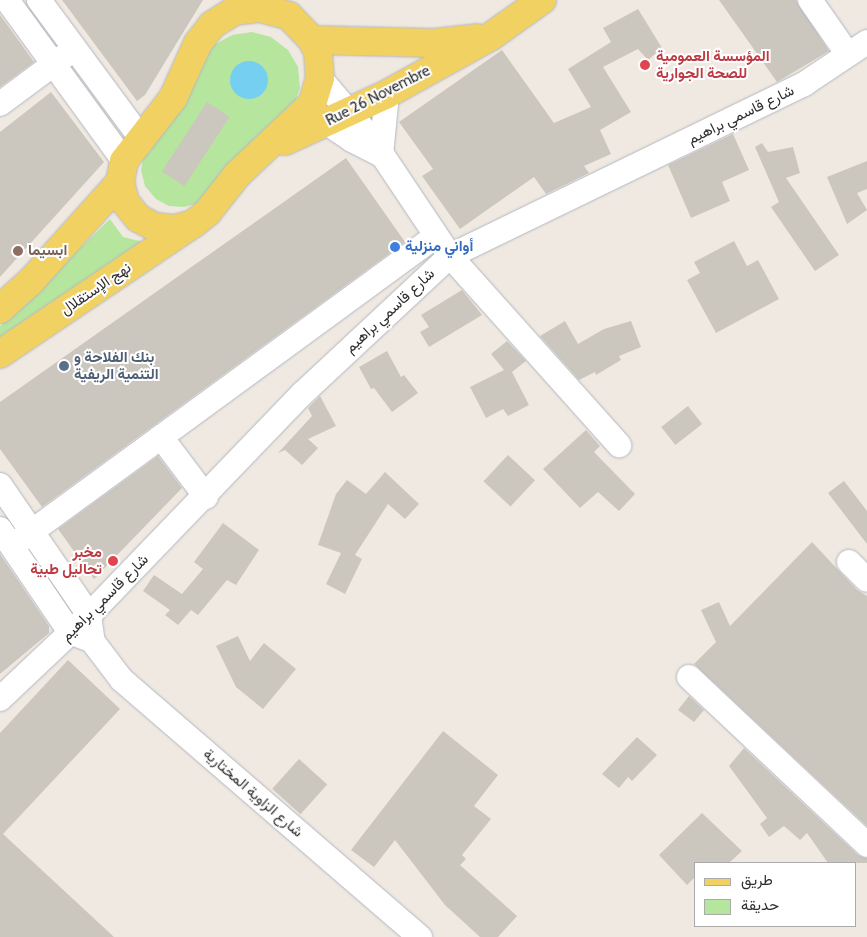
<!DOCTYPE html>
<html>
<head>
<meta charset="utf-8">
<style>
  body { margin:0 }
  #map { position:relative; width:867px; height:937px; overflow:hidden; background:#efe9e1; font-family:Cabin,Vazirmatn,sans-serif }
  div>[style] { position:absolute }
  .green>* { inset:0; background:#b6e59e }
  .water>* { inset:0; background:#75cff0 }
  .round { border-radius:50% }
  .building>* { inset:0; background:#cbc7bf; transform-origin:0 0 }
  .roads { filter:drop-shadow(0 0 1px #b4b7c1) drop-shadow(0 0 1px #b4b7c1) }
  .minor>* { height:24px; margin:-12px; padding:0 12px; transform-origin:12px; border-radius:12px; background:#fff }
  .major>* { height:28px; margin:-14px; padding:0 14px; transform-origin:14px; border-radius:14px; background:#f2d163 }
  .dots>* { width:14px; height:14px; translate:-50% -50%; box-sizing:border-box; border:2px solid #fff; border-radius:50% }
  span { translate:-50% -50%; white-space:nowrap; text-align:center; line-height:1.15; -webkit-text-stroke:4px #fff; paint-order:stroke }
  .health-label { font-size:15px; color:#be3a42; font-weight:700 }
  .left { translate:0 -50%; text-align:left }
  .right { translate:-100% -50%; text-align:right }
  .street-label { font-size:15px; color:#2e2e2e }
  .shop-label { font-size:15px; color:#366cbe; font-weight:700 }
  .education-label { font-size:15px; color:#785e54; font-weight:700 }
  .service-label { font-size:15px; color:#4e5e75; font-weight:700 }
  .legend { position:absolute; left:694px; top:862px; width:162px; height:65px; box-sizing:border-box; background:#fff; border:1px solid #ababab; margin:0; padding:6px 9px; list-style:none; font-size:15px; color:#2e2e2e }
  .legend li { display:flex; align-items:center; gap:10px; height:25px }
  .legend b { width:25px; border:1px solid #ababab }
</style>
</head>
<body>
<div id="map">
  <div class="green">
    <div style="clip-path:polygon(252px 32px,271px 37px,288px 50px,298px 67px,300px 88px,293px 108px,199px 203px,184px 207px,169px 206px,156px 199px,145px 186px,141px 170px,144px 154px,214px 45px,232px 35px)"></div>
    <div style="clip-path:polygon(110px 219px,123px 237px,144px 242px,0 350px,0 326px)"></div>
  </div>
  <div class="water">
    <div class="round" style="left:230px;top:61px;width:38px;height:38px"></div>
  </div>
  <div class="building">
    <div style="clip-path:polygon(62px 0,203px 0,145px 95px,137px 101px)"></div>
    <div style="clip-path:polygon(719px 0,796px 0,829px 51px,777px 82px)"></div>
    <div style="clip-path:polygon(638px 9px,662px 48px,648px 60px,638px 49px,603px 67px,631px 112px,600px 130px,611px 154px,584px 166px,589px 173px,546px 194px,534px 177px,460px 229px,422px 176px,433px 169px,399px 122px,502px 50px,554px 123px,591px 107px,568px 69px,611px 42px,603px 28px)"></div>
    <div style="clip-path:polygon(0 15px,34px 62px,0 87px)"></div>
    <div style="clip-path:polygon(51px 92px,104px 162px,0 277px,0 132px)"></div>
    <div style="left:207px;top:102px;width:27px;height:83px;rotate:33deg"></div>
    <div style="clip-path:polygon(733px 134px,749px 170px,722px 182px,730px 201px,691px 218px,668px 165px)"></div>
    <div style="clip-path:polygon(762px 143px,768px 152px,793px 147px,800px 173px,786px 178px,839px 255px,815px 271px,771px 207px,779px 202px,755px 147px)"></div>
    <div style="clip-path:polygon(346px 158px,405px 242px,42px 507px,0 449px,0 402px)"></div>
    <div style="clip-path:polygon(867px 161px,867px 189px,857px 193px,867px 210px,847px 224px,827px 177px)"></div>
    <div style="clip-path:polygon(734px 241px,747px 266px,758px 260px,779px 299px,716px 333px,687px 280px,700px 273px,694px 262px)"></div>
    <div style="clip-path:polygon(462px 290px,482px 315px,429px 347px,420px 332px,429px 327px,421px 315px)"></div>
    <div style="clip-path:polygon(565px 321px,578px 344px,604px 329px,631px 321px,641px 347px,619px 356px,621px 360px,596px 375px,595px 372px,579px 380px,540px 336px)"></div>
    <div style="clip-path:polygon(507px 341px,526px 361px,512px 372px,529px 405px,508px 416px,503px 409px,486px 418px,470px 387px,504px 370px,491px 354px)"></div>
    <div style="clip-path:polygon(387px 351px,401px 377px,404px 375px,418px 393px,392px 412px,374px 388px,371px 389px,359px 367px)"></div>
    <div style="clip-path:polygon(320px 396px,336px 426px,308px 439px,318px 448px,302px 465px,285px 450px,278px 453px,312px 416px,308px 408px)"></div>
    <div style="left:688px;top:406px;width:23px;height:34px;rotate:52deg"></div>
    <div style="clip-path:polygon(586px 430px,600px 446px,594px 452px,635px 494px,619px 511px,598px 492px,580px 508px,543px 469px)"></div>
    <div style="left:508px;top:455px;width:37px;height:36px;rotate:43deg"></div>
    <div style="clip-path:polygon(158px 456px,182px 488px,94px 579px,58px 529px)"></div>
    <div style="clip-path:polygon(385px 472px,419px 504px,405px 519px,388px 504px,355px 555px,362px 559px,345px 594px,326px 584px,341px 553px,318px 545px,336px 494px,347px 480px,366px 494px)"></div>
    <div style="clip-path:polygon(844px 481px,867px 511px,867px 544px,828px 493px)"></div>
    <div style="clip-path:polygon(223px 523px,259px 550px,236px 585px,227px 580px,198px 615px,191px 610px,178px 625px,165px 615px,170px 610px,143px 591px,154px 575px,182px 594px,203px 569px,194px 562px)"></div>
    <div style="clip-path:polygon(812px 542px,857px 590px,867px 596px,867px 826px,694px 664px,716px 642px,701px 610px,719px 602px,730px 626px)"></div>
    <div style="clip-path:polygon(0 554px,49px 626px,49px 633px,0 674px)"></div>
    <div style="clip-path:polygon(238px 636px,250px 661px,264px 643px,296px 669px,263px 709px,236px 687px,216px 646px)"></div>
    <div style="clip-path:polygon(68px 660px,120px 709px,3px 834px,114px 937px,0 937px,0 733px)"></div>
    <div style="clip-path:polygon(689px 696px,704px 710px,694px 722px,678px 710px)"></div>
    <div style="clip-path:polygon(443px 731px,498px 775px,474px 806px,491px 819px,462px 855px,466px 859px,460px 865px,517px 916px,498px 937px,480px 937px,445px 905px,395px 840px,374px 867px,351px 850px)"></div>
    <div style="clip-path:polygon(637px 737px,657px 755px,632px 781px,628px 777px,619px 788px,602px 774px)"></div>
    <div style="clip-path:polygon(744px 748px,858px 855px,867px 858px,867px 863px,828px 863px,807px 833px,800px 840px,784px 826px,769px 837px,760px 824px,767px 818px,729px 766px)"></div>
    <div style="left:299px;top:759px;width:38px;height:40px;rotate:42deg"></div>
    <div style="clip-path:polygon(702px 813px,742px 851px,729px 863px,696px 863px,696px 876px,687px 885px,659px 855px)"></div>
  </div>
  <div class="roads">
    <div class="minor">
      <div style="left:7px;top:0;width:199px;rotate:54deg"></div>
      <div style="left:39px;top:0;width:170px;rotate:53.6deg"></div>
      <div style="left:810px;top:0;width:65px;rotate:55.1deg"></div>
      <div style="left:320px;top:78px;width:79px;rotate:49.6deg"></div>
      <div style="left:371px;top:138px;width:142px;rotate:56.2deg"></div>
      <div style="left:450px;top:256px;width:254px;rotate:48.2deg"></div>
      <div style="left:0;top:104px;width:84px;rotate:-36.7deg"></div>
      <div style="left:327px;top:123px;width:30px;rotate:34deg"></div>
      <div style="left:352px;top:140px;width:31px;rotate:27deg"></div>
      <div style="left:381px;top:155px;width:61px;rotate:-84.4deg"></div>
      <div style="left:161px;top:437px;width:75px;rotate:53.1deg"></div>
      <div style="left:0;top:485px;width:158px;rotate:55.6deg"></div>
      <div style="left:89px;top:615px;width:27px;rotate:82deg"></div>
      <div style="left:93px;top:642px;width:48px;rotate:52.7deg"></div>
      <div style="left:122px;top:680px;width:394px;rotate:40.8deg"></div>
      <div style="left:0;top:529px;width:125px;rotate:55.8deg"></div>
      <div style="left:70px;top:632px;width:16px;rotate:22deg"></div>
      <div style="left:12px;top:546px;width:525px;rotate:-36.17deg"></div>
      <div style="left:849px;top:562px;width:25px;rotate:45deg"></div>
      <div style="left:689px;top:677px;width:245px;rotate:43.3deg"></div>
      <div style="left:0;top:699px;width:129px;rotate:-43.4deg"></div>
      <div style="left:94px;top:610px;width:301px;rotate:-46.1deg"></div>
      <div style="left:303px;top:393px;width:201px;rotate:-43deg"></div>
      <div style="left:450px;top:256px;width:394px;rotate:-25.9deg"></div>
      <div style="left:804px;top:84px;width:76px;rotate:-33.7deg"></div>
    </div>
    <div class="major">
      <div style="left:260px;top:8px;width:30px;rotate:15deg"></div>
      <div style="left:289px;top:16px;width:33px;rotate:46deg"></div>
      <div style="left:312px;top:40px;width:13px;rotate:63deg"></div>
      <div style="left:318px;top:52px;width:26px;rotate:86deg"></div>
      <div style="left:320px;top:78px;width:27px;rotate:107deg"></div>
      <div style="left:312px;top:104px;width:103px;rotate:136.6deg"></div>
      <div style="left:237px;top:175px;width:47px;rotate:128.1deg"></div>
      <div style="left:208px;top:212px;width:19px;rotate:141deg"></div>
      <div style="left:193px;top:224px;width:20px;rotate:165deg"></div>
      <div style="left:174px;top:229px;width:19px;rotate:-174deg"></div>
      <div style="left:155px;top:227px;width:19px;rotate:-152deg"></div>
      <div style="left:138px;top:218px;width:21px;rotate:-129deg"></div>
      <div style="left:125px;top:202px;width:21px;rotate:-104deg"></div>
      <div style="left:120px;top:182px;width:21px;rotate:-79deg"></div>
      <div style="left:124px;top:161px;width:80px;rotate:-52.1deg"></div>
      <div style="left:173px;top:98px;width:60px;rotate:-65.6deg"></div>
      <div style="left:198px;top:43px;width:23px;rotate:-52deg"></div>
      <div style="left:212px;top:25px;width:26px;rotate:-32deg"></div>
      <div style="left:234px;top:11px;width:26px;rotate:-7deg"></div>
      <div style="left:312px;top:40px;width:122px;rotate:1.4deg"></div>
      <div style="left:434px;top:43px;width:43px;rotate:-6.6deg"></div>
      <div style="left:285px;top:141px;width:112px;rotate:-24.7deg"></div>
      <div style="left:387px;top:94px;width:118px;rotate:-29deg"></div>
      <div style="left:490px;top:37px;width:64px;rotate:-35.4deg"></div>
      <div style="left:0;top:309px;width:42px;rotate:-42.1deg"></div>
      <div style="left:31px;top:281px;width:133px;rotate:-48deg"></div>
      <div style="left:0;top:354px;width:229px;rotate:-34deg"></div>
    </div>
  </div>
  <div class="dots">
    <div style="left:645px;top:65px;background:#e0444e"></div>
    <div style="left:395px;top:247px;background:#3f7fe0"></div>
    <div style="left:18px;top:251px;background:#8d6e63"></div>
    <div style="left:64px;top:366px;background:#5c6f8a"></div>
    <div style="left:113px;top:561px;background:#e0444e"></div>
  </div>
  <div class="health-label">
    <span class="left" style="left:656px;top:65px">المؤسسة العمومية<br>للصحة الجوارية</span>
    <span class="right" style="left:102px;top:561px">مخبر<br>تحاليل طبية</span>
  </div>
  <div class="street-label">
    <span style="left:378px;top:96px;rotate:-27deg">Rue 26 Novembre</span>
    <span style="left:741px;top:115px;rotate:-26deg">شارع قاسمي براهيم</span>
    <span style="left:96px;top:289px;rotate:-34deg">نهج الإستقلال</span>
    <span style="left:390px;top:311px;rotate:-43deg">شارع قاسمي براهيم</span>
    <span style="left:105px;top:598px;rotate:-45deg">شارع قاسمي براهيم</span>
    <span style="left:253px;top:793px;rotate:41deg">شارع الزاوية المختارية</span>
  </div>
  <div class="shop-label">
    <span class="left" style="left:405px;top:247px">أواني منزلية</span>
  </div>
  <div class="education-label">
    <span class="left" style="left:28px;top:251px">ابسيما</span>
  </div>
  <div class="service-label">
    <span class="left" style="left:74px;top:366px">بنك الفلاحة و<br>التنمية الريفية</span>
  </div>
  <ul class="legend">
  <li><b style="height:6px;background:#f2d163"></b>طريق</li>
  <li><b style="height:14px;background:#b6e59e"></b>حديقة</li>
  </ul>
</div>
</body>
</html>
